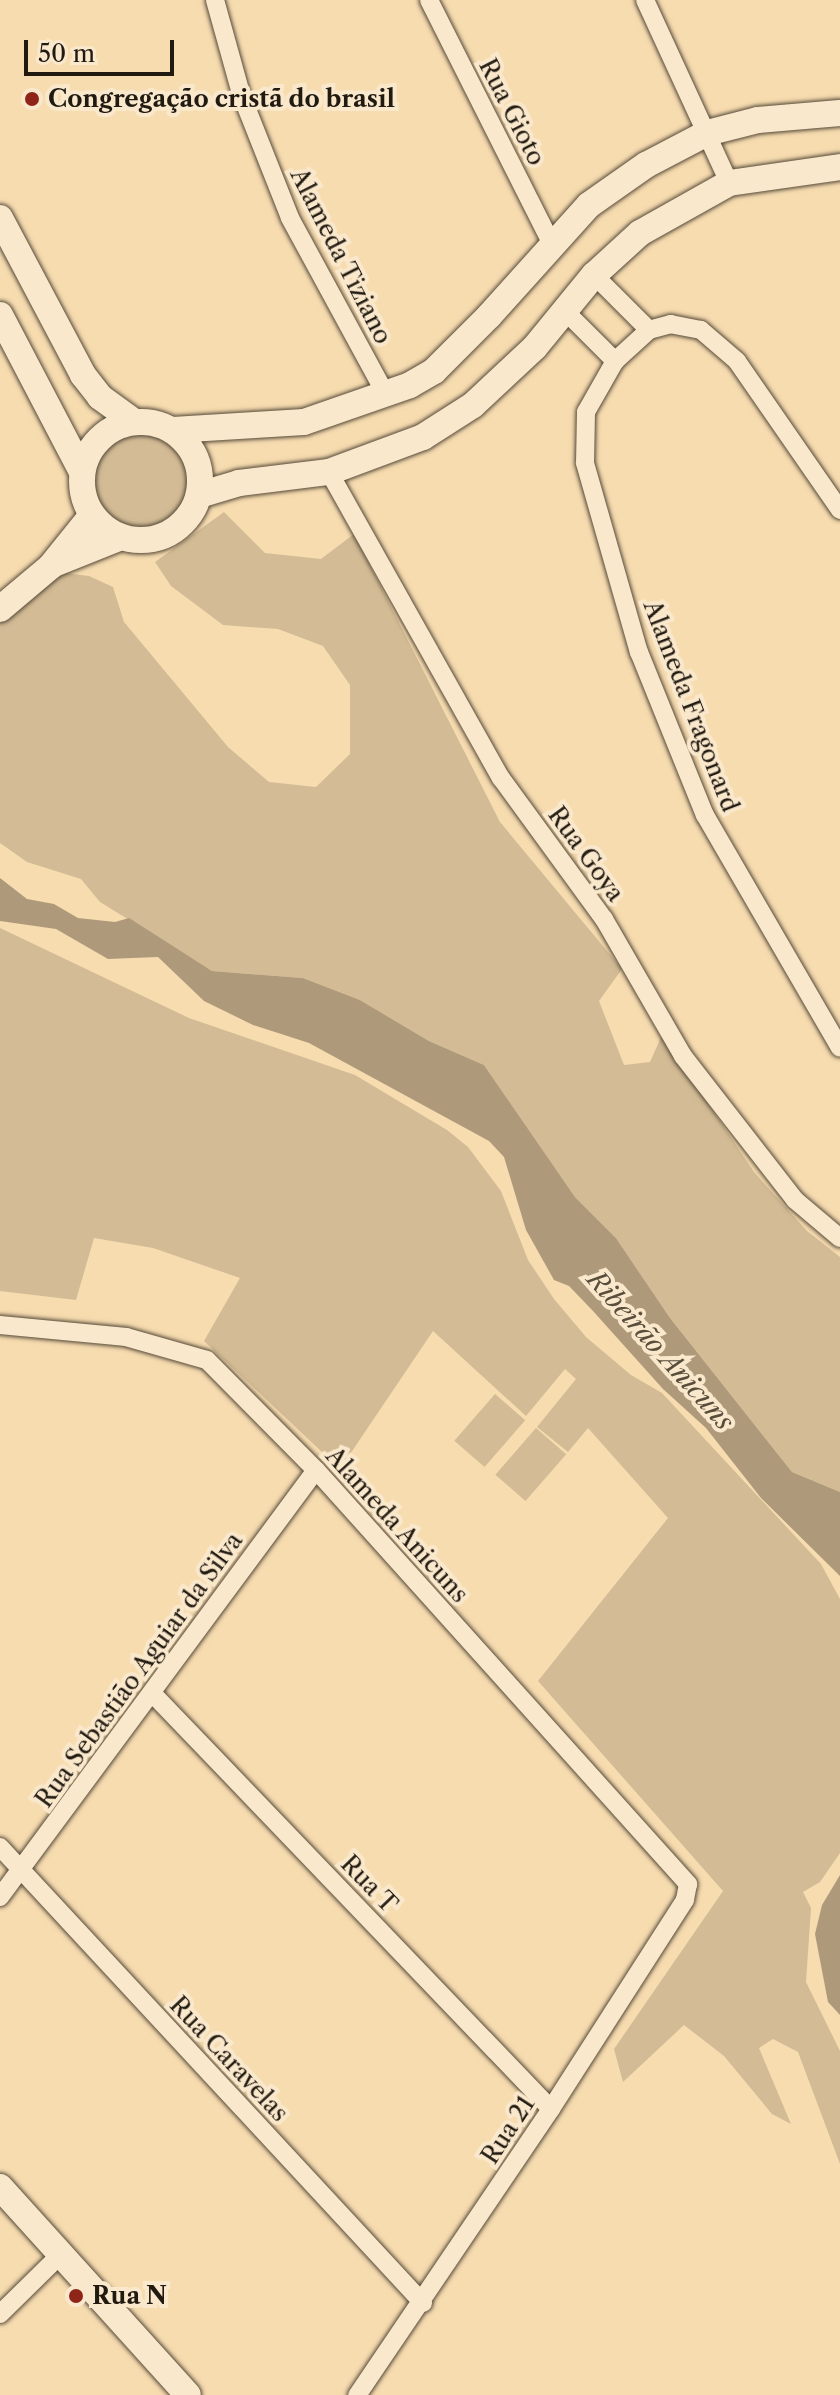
<!DOCTYPE html>
<html>
<head>
<meta charset="utf-8">
<style>
  body { margin:0 }
  #map { position:relative; width:840px; height:2395px; overflow:hidden; background:#f7dcb0; font-family:"Libre Caslon Text",serif }
  div>[style] { position:absolute }
  .green>* { inset:0; background:#d3bb95; transform-origin:0 0 }
  .round { border-radius:50% }
  .water>* { inset:0; background:#ae9a7a }
  .roads { filter:drop-shadow(0 0 2px #564a39) drop-shadow(0 0 2px #564a39) }
  .street>* { height:18px; margin:-9px; padding:0 9px; transform-origin:9px; border-radius:9px; background:#fae8cc }
  .secondary>* { height:26px; margin:-13px; padding:0 13px; transform-origin:13px; border-radius:13px; background:#fae8cc }
  .secondary>.ring { margin:-13px; padding:0; box-sizing:content-box; background:none; border:26px solid #fae8cc; border-radius:50% }
  .dots>* { width:22px; height:22px; translate:-50% -50%; box-sizing:border-box; border:4px solid #fae8cc; border-radius:50% }
  span { translate:-50% -50%; white-space:nowrap; text-align:center; line-height:1.15; -webkit-text-stroke:8px #fae8cc; paint-order:stroke }
  .poi-label { font-size:24px; color:#211a11; font-weight:700 }
  .left { translate:0 -50%; text-align:left }
  .street-label { font-size:24px; color:#211a11 }
  .water-label { font-size:26px; color:#594d3b; font-style:italic }
  .scale { position:absolute; left:24px; top:40px; width:150px; height:36px; box-sizing:border-box; border:4px solid #211a11; border-top:0; padding-left:10px; font-size:24px; line-height:28px; white-space:nowrap; color:#211a11; -webkit-text-stroke:6px #fae8cc; paint-order:stroke }
</style>
</head>
<body>
<div id="map">
  <div class="green">
    <div class="round" style="left:93px;top:435px;width:94px;height:94px"></div>
    <div style="clip-path:polygon(224px 512px,265px 553px,321px 559px,354px 534px,500px 822px,622px 969px,599px 1001px,624px 1065px,650px 1062px,662px 1035px,754px 1172px,807px 1231px,840px 1257px,840px 1492px,792px 1472px,670px 1318px,616px 1238px,575px 1197px,484px 1065px,429px 1041px,360px 1000px,303px 978px,212px 971px,100px 902px,81px 879px,27px 862px,0 843px,0 623px,58px 572px,89px 576px,113px 587px,124px 622px,228px 747px,269px 782px,316px 787px,350px 754px,350px 685px,323px 646px,278px 629px,223px 625px,171px 586px,155px 562px)"></div>
    <div style="clip-path:polygon(0 928px,189px 1018px,355px 1075px,447px 1130px,468px 1147px,501px 1191px,528px 1260px,554px 1299px,586px 1337px,631px 1375px,662px 1393px,821px 1564px,840px 1599px,840px 1853px,820px 1882px,803px 1892px,811px 1908px,806px 1982px,840px 2051px,840px 2164px,798px 2052px,773px 2039px,759px 2048px,791px 2124px,772px 2114px,724px 2056px,684px 2025px,623px 2082px,614px 2049px,723px 1891px,538px 1681px,668px 1518px,588px 1428px,568px 1452px,537px 1427px,576px 1379px,565px 1369px,526px 1416px,433px 1331px,340px 1469px,204px 1341px,240px 1278px,153px 1248px,94px 1238px,76px 1300px,0 1291px)"></div>
    <div style="left:495px;top:1394px;width:40px;height:62px;rotate:41deg"></div>
    <div style="left:536px;top:1428px;width:40px;height:62px;rotate:41deg"></div>
  </div>
  <div class="water">
    <div style="clip-path:polygon(0 878px,27px 899px,54px 904px,78px 918px,115px 922px,129px 918px,212px 971px,303px 978px,360px 1000px,429px 1041px,484px 1065px,575px 1197px,616px 1238px,670px 1318px,792px 1472px,840px 1492px,840px 1576px,761px 1498px,706px 1428px,663px 1389px,593px 1311px,569px 1286px,554px 1280px,526px 1230px,504px 1157px,489px 1141px,309px 1043px,253px 1025px,204px 1001px,158px 957px,108px 959px,56px 929px,0 921px)"></div>
    <div style="clip-path:polygon(840px 1875px,840px 2015px,828px 2002px,815px 1934px,822px 1905px)"></div>
  </div>
  <div class="roads">
    <div class="street">
      <div style="left:215px;top:0;width:98px;rotate:74.5deg"></div>
      <div style="left:241px;top:94px;width:133px;rotate:68.4deg"></div>
      <div style="left:290px;top:218px;width:201px;rotate:61.5deg"></div>
      <div style="left:429px;top:0;width:274px;rotate:63.3deg"></div>
      <div style="left:645px;top:0;width:201px;rotate:65.3deg"></div>
      <div style="left:594px;top:275px;width:78px;rotate:45deg"></div>
      <div style="left:565px;top:311px;width:71px;rotate:45deg"></div>
      <div style="left:329px;top:472px;width:351px;rotate:60.7deg"></div>
      <div style="left:501px;top:778px;width:175px;rotate:53.9deg"></div>
      <div style="left:604px;top:919px;width:158px;rotate:60deg"></div>
      <div style="left:683px;top:1056px;width:182px;rotate:52.1deg"></div>
      <div style="left:795px;top:1200px;width:59px;rotate:40.2deg"></div>
      <div style="left:840px;top:510px;width:181px;rotate:-124.7deg"></div>
      <div style="left:737px;top:361px;width:48px;rotate:-139.3deg"></div>
      <div style="left:701px;top:330px;width:31px;rotate:-169deg"></div>
      <div style="left:671px;top:324px;width:23px;rotate:165deg"></div>
      <div style="left:649px;top:330px;width:46px;rotate:137.6deg"></div>
      <div style="left:615px;top:361px;width:59px;rotate:119.6deg"></div>
      <div style="left:586px;top:412px;width:51px;rotate:91.1deg"></div>
      <div style="left:585px;top:463px;width:197px;rotate:74.1deg"></div>
      <div style="left:639px;top:652px;width:176px;rotate:68deg"></div>
      <div style="left:705px;top:815px;width:269px;rotate:59.9deg"></div>
      <div style="left:0;top:1325px;width:127px;rotate:5.4deg"></div>
      <div style="left:126px;top:1337px;width:84px;rotate:15.9deg"></div>
      <div style="left:207px;top:1360px;width:155px;rotate:45.3deg"></div>
      <div style="left:316px;top:1470px;width:557px;rotate:48.06deg"></div>
      <div style="left:688px;top:1884px;width:16px;rotate:101deg"></div>
      <div style="left:685px;top:1900px;width:248px;rotate:122.7deg"></div>
      <div style="left:551px;top:2109px;width:346px;rotate:124.1deg"></div>
      <div style="left:152px;top:1693px;width:576px;rotate:46.19deg"></div>
      <div style="left:0;top:1847px;width:622px;rotate:47.15deg"></div>
      <div style="left:0;top:1897px;width:531px;rotate:-53.5deg"></div>
      <div style="left:0;top:2314px;width:87px;rotate:-44.5deg"></div>
    </div>
    <div class="secondary">
      <div style="left:0;top:218px;width:178px;rotate:62.1deg"></div>
      <div style="left:83px;top:375px;width:28px;rotate:52deg"></div>
      <div style="left:100px;top:397px;width:41px;rotate:36deg"></div>
      <div style="left:0;top:315px;width:177px;rotate:62.4deg"></div>
      <div class="ring" style="left:82px;top:422px;width:92px;height:92px"></div>
      <div style="left:173px;top:430px;width:131px;rotate:-3.5deg"></div>
      <div style="left:304px;top:422px;width:112px;rotate:-19.2deg"></div>
      <div style="left:410px;top:385px;width:28px;rotate:-30deg"></div>
      <div style="left:434px;top:371px;width:78px;rotate:-45deg"></div>
      <div style="left:489px;top:316px;width:149px;rotate:-48deg"></div>
      <div style="left:589px;top:205px;width:70px;rotate:-35.1deg"></div>
      <div style="left:646px;top:165px;width:69px;rotate:-27.7deg"></div>
      <div style="left:707px;top:133px;width:53px;rotate:-14.3deg"></div>
      <div style="left:758px;top:120px;width:82px;rotate:-4.9deg"></div>
      <div style="left:199px;top:495px;width:42px;rotate:-16.7deg"></div>
      <div style="left:239px;top:483px;width:91px;rotate:-7deg"></div>
      <div style="left:329px;top:472px;width:100px;rotate:-20.4deg"></div>
      <div style="left:423px;top:437px;width:59px;rotate:-32.6deg"></div>
      <div style="left:473px;top:405px;width:85px;rotate:-43.1deg"></div>
      <div style="left:535px;top:347px;width:93px;rotate:-50.7deg"></div>
      <div style="left:594px;top:275px;width:62px;rotate:-42.4deg"></div>
      <div style="left:640px;top:233px;width:102px;rotate:-29.3deg"></div>
      <div style="left:729px;top:183px;width:112px;rotate:-8.2deg"></div>
      <div style="left:54px;top:564px;width:72px;rotate:-21.9deg"></div>
      <div style="left:0;top:609px;width:67px;rotate:-40.1deg"></div>
      <div style="left:51px;top:566px;width:65px;rotate:-51.2deg"></div>
      <div style="left:0;top:2187px;width:280px;rotate:47.9deg"></div>
    </div>
  </div>
  <div class="dots">
    <div style="left:32px;top:99px;background:#8f2418"></div>
    <div style="left:76px;top:2296px;background:#8f2418"></div>
  </div>
  <div class="poi-label">
    <span class="left" style="left:48px;top:99px">Congregação cristã do brasil</span>
    <span class="left" style="left:92px;top:2296px">Rua N</span>
  </div>
  <div class="street-label">
    <span style="left:512px;top:112px;rotate:63deg">Rua Gioto</span>
    <span style="left:341px;top:256px;rotate:63deg">Alameda Tiziano</span>
    <span style="left:691px;top:706px;rotate:69deg">Alameda Fragonard</span>
    <span style="left:586px;top:854px;rotate:54deg">Rua Goya</span>
    <span style="left:397px;top:1525px;rotate:48deg">Alameda Anicuns</span>
    <span style="left:139px;top:1670px;rotate:-54deg">Rua Sebastião Aguiar da Silva</span>
    <span style="left:369px;top:1884px;rotate:46deg">Rua T</span>
    <span style="left:229px;top:2059px;rotate:47deg">Rua Caravelas</span>
    <span style="left:508px;top:2130px;rotate:-57deg">Rua 21</span>
  </div>
  <div class="water-label">
    <span style="left:660px;top:1351px;rotate:48deg">Ribeirão Anicuns</span>
  </div>
  <div class="scale">50 m</div>
</div>
</body>
</html>
